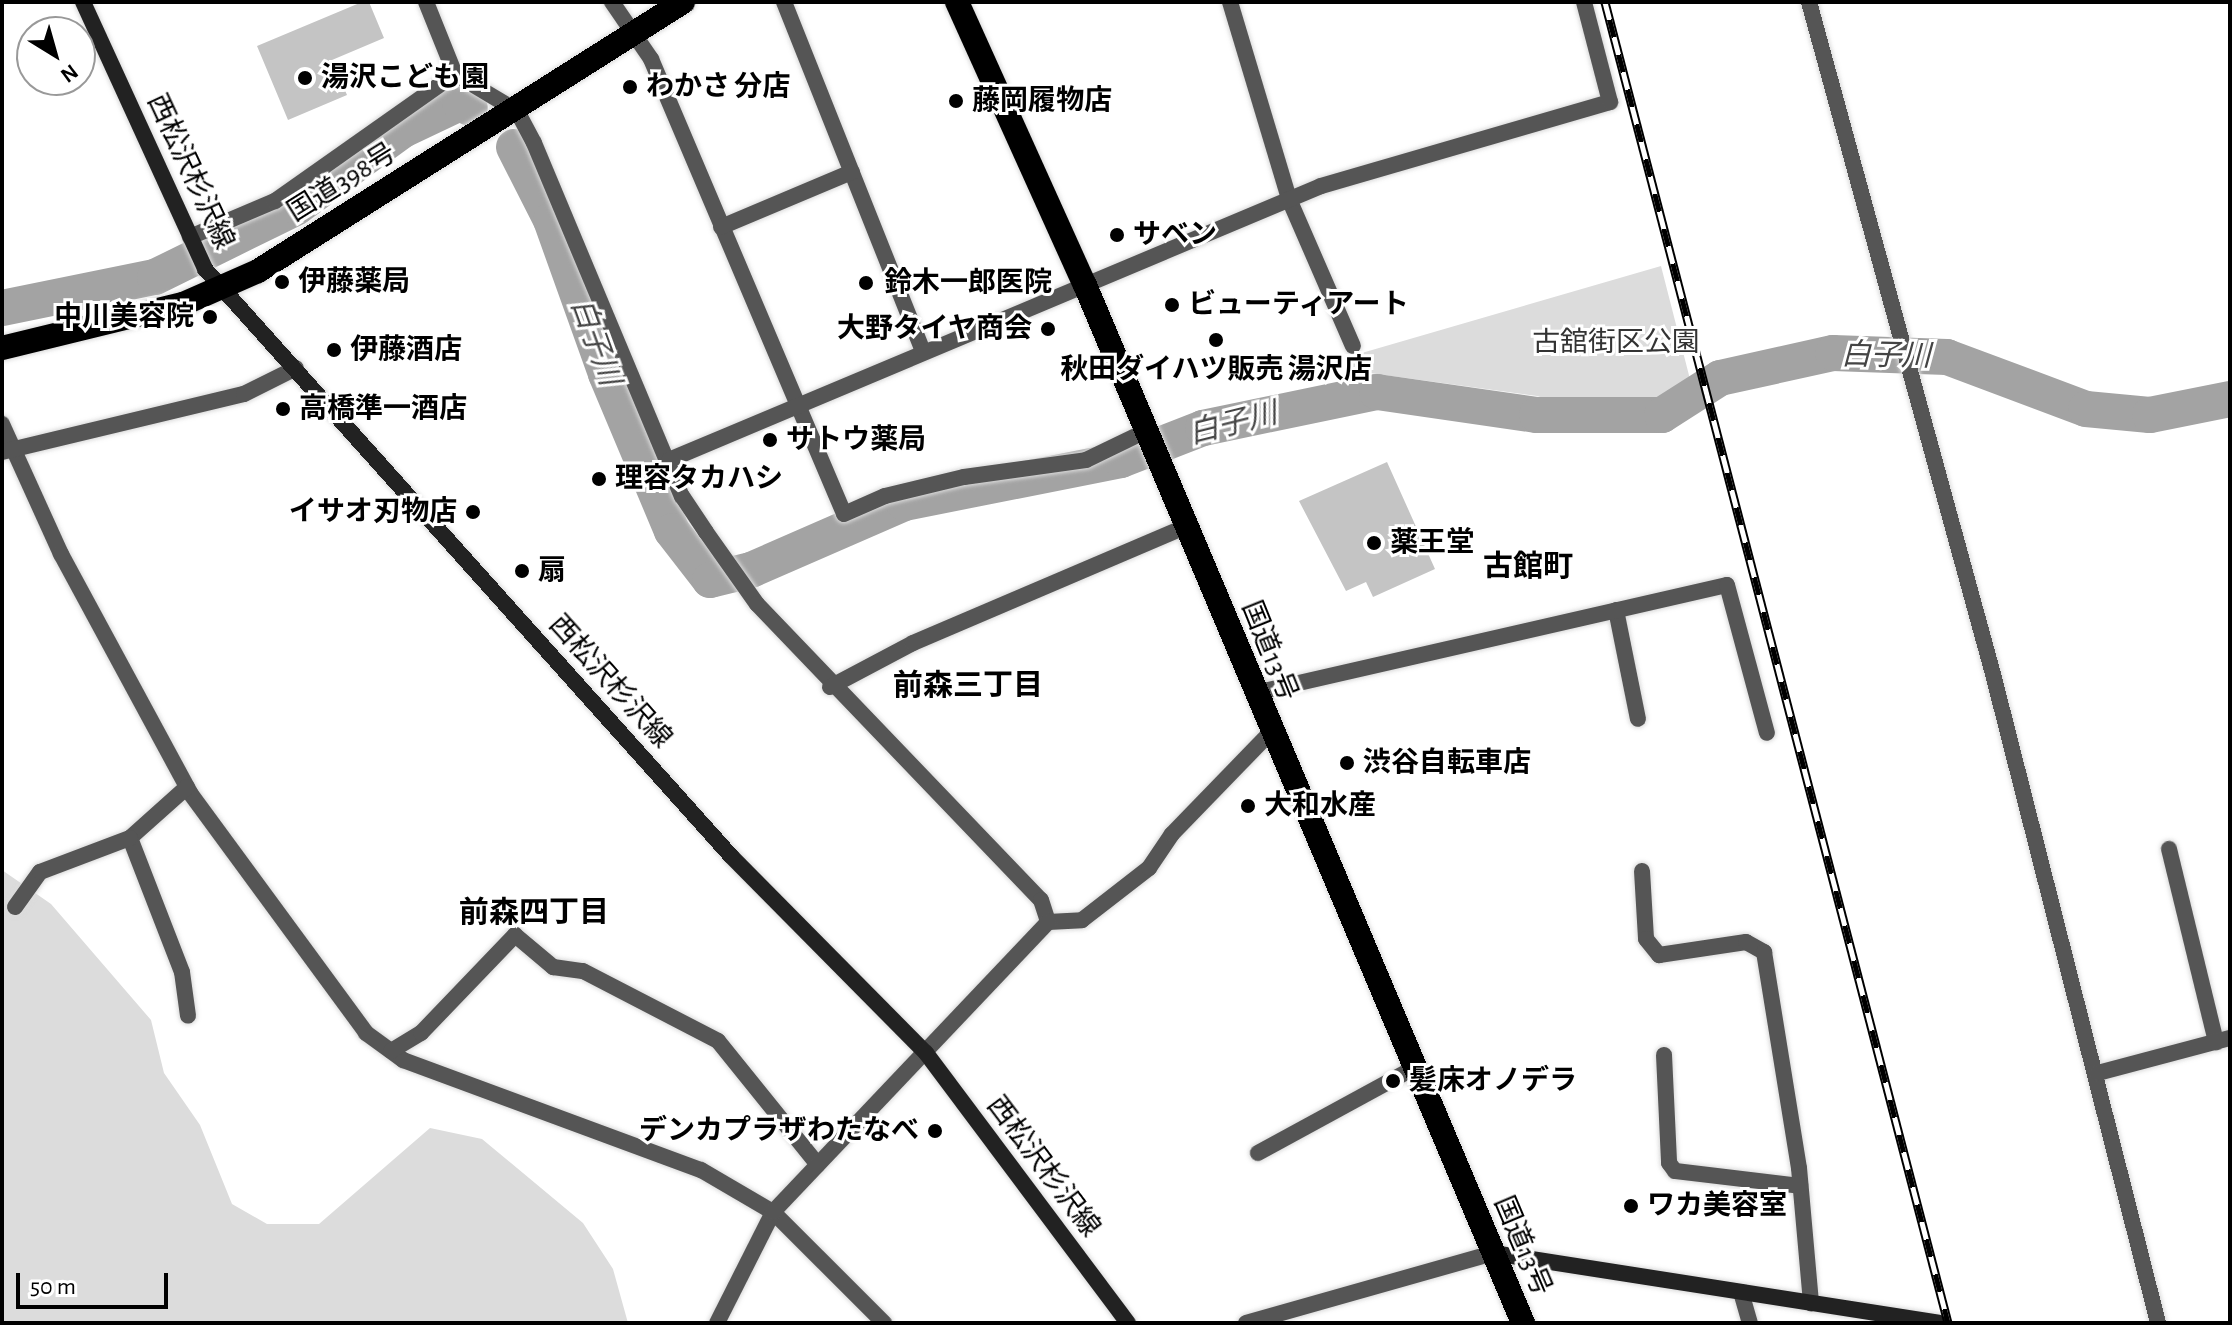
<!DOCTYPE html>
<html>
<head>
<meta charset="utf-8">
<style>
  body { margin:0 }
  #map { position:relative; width:2232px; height:1325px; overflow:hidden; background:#fff; font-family:"Alegreya Sans","Noto Sans JP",sans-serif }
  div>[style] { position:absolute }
  .green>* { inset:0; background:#dcdcdc }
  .river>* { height:36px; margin:-18px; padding:0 18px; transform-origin:18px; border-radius:18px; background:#a3a3a3 }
  .building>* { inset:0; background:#c4c4c4 }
  .roads { filter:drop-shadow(0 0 2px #dbdbdb) drop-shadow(0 0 2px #dbdbdb) }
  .street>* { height:16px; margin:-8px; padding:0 8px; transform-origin:8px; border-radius:8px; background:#555 }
  .secondary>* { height:16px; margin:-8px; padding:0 8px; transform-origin:8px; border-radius:8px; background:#222 }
  .highway>* { height:24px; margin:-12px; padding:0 12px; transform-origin:12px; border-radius:12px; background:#000 }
  .rail>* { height:9px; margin-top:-4.5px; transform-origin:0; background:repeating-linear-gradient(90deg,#fff 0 18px,#000 0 36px); box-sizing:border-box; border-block:2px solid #000 }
  .dots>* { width:22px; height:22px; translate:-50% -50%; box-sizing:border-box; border:4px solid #fff; border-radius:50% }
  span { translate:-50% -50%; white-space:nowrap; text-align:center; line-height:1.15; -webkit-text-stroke:6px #fff; paint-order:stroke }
  .poi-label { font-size:28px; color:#000; font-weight:700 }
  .left { translate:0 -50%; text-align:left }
  .right { translate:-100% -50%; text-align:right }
  .street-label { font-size:28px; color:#000 }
  .park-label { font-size:28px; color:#333 }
  .water-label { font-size:30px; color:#444; font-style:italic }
  .neighbourhood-label { font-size:30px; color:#000; font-weight:700 }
  .frame { position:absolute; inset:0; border:4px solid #000; pointer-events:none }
  .north { position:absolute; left:16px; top:16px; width:80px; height:80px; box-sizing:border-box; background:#fff; border:2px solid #999; border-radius:50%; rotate:143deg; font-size:22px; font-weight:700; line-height:32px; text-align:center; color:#000 }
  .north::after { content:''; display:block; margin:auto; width:28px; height:36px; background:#000; clip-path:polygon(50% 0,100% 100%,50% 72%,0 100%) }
  .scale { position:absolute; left:16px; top:1273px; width:152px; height:36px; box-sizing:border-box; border:4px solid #000; border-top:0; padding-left:10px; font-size:24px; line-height:28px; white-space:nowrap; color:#000; -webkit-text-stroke:6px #fff; paint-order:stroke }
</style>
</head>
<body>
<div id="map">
  <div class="green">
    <div style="clip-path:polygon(1661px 266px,1692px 387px,1643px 404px,1565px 405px,1537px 396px,1355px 371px,1348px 357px)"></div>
    <div style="clip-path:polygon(2px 870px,51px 904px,151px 1020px,164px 1073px,200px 1125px,232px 1204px,267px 1224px,319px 1224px,430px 1128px,482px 1139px,583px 1223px,613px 1269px,628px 1323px,2px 1323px)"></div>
  </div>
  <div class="river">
    <div style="left:514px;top:147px;width:82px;rotate:63.1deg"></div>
    <div style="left:551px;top:220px;width:164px;rotate:70.3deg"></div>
    <div style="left:606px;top:374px;width:170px;rotate:67.2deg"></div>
    <div style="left:672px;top:531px;width:62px;rotate:52.2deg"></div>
    <div style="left:710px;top:580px;width:42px;rotate:-13.7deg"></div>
    <div style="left:751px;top:570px;width:167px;rotate:-23.6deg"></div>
    <div style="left:904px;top:503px;width:221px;rotate:-11.2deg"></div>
    <div style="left:1121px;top:460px;width:88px;rotate:-21.3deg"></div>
    <div style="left:1203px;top:428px;width:178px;rotate:-11.7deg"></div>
    <div style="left:1377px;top:392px;width:162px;rotate:8.2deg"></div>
    <div style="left:1537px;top:415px;width:125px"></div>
    <div style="left:1662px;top:415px;width:69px;rotate:-32.5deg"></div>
    <div style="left:1720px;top:378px;width:116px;rotate:-12.5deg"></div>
    <div style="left:1833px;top:353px;width:114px;rotate:2deg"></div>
    <div style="left:1947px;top:357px;width:148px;rotate:20.5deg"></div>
    <div style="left:2086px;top:409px;width:64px;rotate:5.4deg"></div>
    <div style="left:2150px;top:415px;width:82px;rotate:-11.3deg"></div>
    <div style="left:2px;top:308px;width:156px;rotate:-11.5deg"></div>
    <div style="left:155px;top:277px;width:158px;rotate:-26.2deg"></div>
    <div style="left:297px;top:207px;width:131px;rotate:-36deg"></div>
    <div style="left:403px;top:130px;width:63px;rotate:-25.3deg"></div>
    <div style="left:460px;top:103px;width:11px;rotate:27deg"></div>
  </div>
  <div class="building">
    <div style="clip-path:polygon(362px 2px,369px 2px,384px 38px,332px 60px,347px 95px,288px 120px,257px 46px)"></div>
    <div style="clip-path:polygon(1387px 462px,1435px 569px,1373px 597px,1366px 582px,1346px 591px,1299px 501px)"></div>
  </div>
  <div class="roads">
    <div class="street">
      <div style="left:426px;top:2px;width:78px;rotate:68.1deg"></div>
      <div style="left:455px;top:74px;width:72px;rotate:30.8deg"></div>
      <div style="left:517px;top:111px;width:36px;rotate:62deg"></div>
      <div style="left:534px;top:143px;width:383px;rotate:67.3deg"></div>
      <div style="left:682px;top:496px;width:43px;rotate:56.3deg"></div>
      <div style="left:706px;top:532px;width:88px;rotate:54.7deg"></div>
      <div style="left:757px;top:604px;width:410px;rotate:46.2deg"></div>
      <div style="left:1041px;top:900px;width:23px;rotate:72deg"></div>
      <div style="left:612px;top:2px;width:69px;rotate:55.6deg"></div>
      <div style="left:651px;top:59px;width:494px;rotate:67deg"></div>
      <div style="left:844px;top:514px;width:45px;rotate:-23.7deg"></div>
      <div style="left:885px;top:496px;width:81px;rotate:-13.5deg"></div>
      <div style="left:964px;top:477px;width:123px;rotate:-7.9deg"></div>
      <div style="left:1086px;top:460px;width:64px;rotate:-25.8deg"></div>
      <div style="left:784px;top:2px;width:376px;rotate:68.3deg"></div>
      <div style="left:1230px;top:2px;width:206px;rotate:73.3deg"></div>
      <div style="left:1289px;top:199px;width:160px;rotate:66.5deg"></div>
      <div style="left:1809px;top:2px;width:701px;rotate:74.69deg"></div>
      <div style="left:1994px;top:678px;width:666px;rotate:75.73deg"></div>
      <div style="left:721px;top:227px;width:142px;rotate:-22.8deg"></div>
      <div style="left:190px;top:237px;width:92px;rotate:-23deg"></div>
      <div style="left:275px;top:201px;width:220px;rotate:-35.2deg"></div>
      <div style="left:2px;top:424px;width:143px;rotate:65.6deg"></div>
      <div style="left:61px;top:554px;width:272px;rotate:61.6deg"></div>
      <div style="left:190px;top:793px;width:298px;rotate:53.7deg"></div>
      <div style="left:366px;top:1033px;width:46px;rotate:36.1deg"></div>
      <div style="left:403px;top:1060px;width:318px;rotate:20.3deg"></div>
      <div style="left:701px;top:1170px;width:83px;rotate:30.3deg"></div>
      <div style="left:773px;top:1212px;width:157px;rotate:45deg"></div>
      <div style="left:2px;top:452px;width:249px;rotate:-13.5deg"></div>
      <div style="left:244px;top:394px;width:58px;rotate:-26.6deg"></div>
      <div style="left:669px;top:460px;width:707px;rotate:-22.79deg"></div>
      <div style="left:1321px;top:186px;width:301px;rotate:-16.2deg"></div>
      <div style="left:1610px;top:102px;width:103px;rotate:-104.6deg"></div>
      <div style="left:1616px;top:610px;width:111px;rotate:78.6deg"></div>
      <div style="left:830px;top:687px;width:94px;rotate:-27.9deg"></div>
      <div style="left:913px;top:643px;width:296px;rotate:-23.1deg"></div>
      <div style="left:1255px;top:693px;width:484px;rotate:-12.9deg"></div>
      <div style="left:1727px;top:585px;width:153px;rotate:74.9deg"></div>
      <div style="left:187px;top:787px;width:76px;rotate:138.2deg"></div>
      <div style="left:130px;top:838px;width:144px;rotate:68.8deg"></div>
      <div style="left:182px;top:972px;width:44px;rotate:82.2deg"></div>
      <div style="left:2169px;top:849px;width:199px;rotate:76.3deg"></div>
      <div style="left:1642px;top:871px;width:68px;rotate:86.6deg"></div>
      <div style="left:1646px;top:939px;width:21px;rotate:51deg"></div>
      <div style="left:1659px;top:955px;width:88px;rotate:-8.5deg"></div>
      <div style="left:1746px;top:942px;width:21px;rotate:29deg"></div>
      <div style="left:1764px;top:952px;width:219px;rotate:80.8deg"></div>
      <div style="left:1799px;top:1168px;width:136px;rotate:84.9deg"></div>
      <div style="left:15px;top:907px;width:43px;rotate:-54.5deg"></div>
      <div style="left:40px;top:872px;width:96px;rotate:-20.7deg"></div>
      <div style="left:1048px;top:922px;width:34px;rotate:-3deg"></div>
      <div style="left:1082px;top:920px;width:85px;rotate:-37.8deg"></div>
      <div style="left:1149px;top:868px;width:41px;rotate:-55.9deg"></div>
      <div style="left:1172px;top:834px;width:141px;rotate:-45.9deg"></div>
      <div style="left:391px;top:1051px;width:35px;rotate:-31deg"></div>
      <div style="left:421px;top:1033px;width:136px;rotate:-46.2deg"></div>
      <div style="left:515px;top:935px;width:50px;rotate:40.1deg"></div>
      <div style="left:553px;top:967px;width:30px;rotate:8deg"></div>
      <div style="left:583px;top:971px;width:152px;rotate:27.4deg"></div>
      <div style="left:718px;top:1041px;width:159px;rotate:51.1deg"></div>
      <div style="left:1664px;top:1055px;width:108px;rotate:87.3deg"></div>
      <div style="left:1669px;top:1163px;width:10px;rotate:53deg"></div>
      <div style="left:1675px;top:1171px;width:126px;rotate:6.8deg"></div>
      <div style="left:2098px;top:1073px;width:137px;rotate:-14.9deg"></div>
      <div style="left:1258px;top:1153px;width:178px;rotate:-28.6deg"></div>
      <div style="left:1741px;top:1292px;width:32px;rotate:74deg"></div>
      <div style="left:717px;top:1323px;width:124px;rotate:-63.2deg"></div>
      <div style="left:773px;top:1212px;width:400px;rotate:-46.5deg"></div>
      <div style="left:1246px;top:1323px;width:257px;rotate:-15.8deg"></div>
    </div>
    <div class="secondary">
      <div style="left:83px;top:2px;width:294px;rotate:65.4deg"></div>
      <div style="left:205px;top:269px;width:788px;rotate:48.14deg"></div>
      <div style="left:731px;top:856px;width:277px;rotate:45.3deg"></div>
      <div style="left:926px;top:1053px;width:337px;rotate:53.2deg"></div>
      <div style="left:1493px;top:1253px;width:451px;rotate:8.9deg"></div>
    </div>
    <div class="highway">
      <div style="left:957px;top:2px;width:311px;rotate:65.7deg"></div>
      <div style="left:1085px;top:285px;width:1127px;rotate:67.12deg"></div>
      <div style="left:2px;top:348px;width:186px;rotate:-13.7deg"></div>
      <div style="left:183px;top:304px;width:82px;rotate:-23.7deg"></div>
      <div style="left:258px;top:271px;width:503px;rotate:-32.33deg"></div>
    </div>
  </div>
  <div class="rail">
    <div style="left:1605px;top:2px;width:1365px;rotate:75.44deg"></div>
  </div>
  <div class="dots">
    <div style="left:305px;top:78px;background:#000"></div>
    <div style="left:630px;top:87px;background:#000"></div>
    <div style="left:956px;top:101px;background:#000"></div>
    <div style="left:1117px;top:235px;background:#000"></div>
    <div style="left:282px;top:282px;background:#000"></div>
    <div style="left:866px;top:283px;background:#000"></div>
    <div style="left:1172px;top:305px;background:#000"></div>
    <div style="left:210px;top:317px;background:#000"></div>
    <div style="left:1048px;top:329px;background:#000"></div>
    <div style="left:1216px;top:340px;background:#000"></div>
    <div style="left:334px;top:350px;background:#000"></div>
    <div style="left:283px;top:409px;background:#000"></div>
    <div style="left:770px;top:440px;background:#000"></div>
    <div style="left:599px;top:479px;background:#000"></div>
    <div style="left:473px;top:512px;background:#000"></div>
    <div style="left:1374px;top:543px;background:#000"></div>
    <div style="left:522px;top:571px;background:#000"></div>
    <div style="left:1347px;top:763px;background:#000"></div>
    <div style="left:1248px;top:806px;background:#000"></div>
    <div style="left:1393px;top:1081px;background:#000"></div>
    <div style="left:935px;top:1131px;background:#000"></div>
    <div style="left:1631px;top:1206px;background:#000"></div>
  </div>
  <div class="poi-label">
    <span class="left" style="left:321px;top:78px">湯沢こども園</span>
    <span class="left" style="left:646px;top:87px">わかさ 分店</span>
    <span class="left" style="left:972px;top:101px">藤岡履物店</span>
    <span class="left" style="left:1133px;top:235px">サベン</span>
    <span class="left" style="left:298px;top:282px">伊藤薬局</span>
    <span class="left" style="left:884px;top:283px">鈴木一郎医院</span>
    <span class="left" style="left:1188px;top:305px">ビューティアート</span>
    <span class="right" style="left:194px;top:317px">中川美容院</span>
    <span class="right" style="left:1032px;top:329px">大野タイヤ商会</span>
    <span class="left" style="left:350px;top:350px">伊藤酒店</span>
    <span style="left:1216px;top:370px">秋田ダイハツ販売 湯沢店</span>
    <span class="left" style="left:299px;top:409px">高橋準一酒店</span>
    <span class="left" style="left:786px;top:440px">サトウ薬局</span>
    <span class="left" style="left:615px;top:479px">理容タカハシ</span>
    <span class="right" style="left:457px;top:512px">イサオ刃物店</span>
    <span class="left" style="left:1390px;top:543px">薬王堂</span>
    <span class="left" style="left:538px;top:571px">扇</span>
    <span class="left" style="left:1363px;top:763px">渋谷自転車店</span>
    <span class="left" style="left:1264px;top:806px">大和水産</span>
    <span class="left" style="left:1409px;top:1081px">髪床オノデラ</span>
    <span class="right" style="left:919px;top:1131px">デンカプラザわたなべ</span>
    <span class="left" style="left:1647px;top:1206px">ワカ美容室</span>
  </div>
  <div class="street-label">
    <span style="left:190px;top:172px;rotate:65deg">西松沢杉沢線</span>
    <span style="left:342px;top:183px;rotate:-32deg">国道398号</span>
    <span style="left:1269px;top:651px;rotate:68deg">国道13号</span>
    <span style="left:610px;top:682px;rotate:48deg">西松沢杉沢線</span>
    <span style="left:1043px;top:1167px;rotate:53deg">西松沢杉沢線</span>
    <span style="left:1522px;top:1246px;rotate:67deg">国道13号</span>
  </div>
  <div class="park-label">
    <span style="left:1616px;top:343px">古舘街区公園</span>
  </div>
  <div class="water-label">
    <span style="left:595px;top:342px;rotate:70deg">白子川</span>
    <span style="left:1886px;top:356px;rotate:1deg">白子川</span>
    <span style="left:1233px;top:424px;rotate:-14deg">白子川</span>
  </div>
  <div class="neighbourhood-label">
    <span style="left:1528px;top:567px">古館町</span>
    <span style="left:968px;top:686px">前森三丁目</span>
    <span style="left:534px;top:913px">前森四丁目</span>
  </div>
  <div class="frame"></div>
  <div class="north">N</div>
  <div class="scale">50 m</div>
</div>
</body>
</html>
